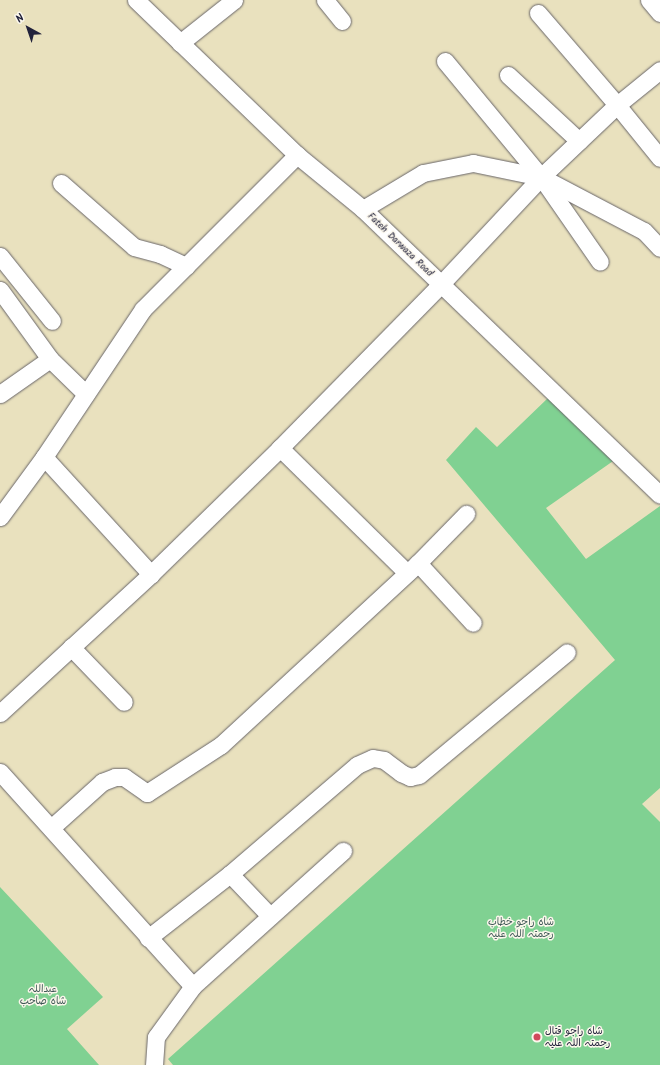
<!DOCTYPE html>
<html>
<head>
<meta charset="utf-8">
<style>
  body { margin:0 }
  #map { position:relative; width:660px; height:1065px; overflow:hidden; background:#e9e1be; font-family:Kalam,"Playpen Sans Arabic",sans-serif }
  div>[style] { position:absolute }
  .green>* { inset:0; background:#80d192 }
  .roads { filter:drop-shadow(0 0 1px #686569) drop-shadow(0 0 1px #686569) }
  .street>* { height:17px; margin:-8.5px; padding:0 8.5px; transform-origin:8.5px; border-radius:8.5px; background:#fff }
  .dots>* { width:11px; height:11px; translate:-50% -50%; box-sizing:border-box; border:2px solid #fbf7ec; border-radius:50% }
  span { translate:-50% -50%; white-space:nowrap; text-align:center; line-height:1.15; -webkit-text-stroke:3px #fbf7ec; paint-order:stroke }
  .street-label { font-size:10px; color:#22223b }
  .park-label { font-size:10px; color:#3e5755 }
  .poi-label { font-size:10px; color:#22223b }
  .left { translate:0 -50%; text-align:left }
  .north { position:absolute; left:8px; top:8px; width:40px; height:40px; -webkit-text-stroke:3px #fbf7ec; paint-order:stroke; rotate:320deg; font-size:11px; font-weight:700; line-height:16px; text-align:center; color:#22223b }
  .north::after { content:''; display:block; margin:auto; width:14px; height:18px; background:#22223b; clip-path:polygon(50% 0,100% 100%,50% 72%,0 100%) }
</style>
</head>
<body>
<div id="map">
  <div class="green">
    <div style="clip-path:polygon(548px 398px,616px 459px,546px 508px,586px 559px,660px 506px,660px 788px,642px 804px,660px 822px,660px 1065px,173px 1065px,168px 1059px,615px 660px,446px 460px,476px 427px,497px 447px)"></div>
    <div style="clip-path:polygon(0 887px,103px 997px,67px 1029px,99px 1065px,0 1065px)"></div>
  </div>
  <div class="roads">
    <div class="street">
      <div style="left:136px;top:0;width:223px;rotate:43.9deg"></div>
      <div style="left:297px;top:155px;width:85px;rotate:39.3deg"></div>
      <div style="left:363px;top:209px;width:412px;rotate:43.9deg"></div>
      <div style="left:325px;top:0;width:27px;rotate:51deg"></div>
      <div style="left:649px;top:0;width:17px;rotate:50deg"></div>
      <div style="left:538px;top:13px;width:121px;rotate:49.3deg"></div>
      <div style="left:617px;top:105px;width:68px;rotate:50.9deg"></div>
      <div style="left:180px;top:43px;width:69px;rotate:-38.5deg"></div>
      <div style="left:445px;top:61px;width:151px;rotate:50.4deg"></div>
      <div style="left:541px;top:177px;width:103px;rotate:55.2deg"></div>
      <div style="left:508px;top:75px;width:97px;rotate:42.9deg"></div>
      <div style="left:61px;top:183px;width:97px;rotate:41.2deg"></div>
      <div style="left:134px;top:247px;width:27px;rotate:15deg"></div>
      <div style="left:160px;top:254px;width:29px;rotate:25deg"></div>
      <div style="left:363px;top:209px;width:70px;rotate:-31deg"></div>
      <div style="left:423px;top:173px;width:51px;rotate:-11.3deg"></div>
      <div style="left:473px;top:163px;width:69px;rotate:11.6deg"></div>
      <div style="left:541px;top:177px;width:116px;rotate:27.7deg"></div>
      <div style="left:644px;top:231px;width:23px;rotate:47deg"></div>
      <div style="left:0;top:256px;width:83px;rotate:51.3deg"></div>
      <div style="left:0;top:290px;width:85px;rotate:54.1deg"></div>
      <div style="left:50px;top:359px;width:50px;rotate:44.2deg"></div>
      <div style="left:0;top:394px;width:61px;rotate:-35deg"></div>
      <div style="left:280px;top:448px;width:178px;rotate:44.5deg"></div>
      <div style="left:44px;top:457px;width:159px;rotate:47.6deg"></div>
      <div style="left:0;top:517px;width:74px;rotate:-53.7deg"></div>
      <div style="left:44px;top:457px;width:178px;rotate:-56.2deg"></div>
      <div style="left:143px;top:309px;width:218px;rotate:-45deg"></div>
      <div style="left:418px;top:563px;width:81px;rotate:47.5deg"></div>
      <div style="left:71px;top:647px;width:76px;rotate:46.1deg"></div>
      <div style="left:0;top:713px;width:205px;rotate:-42.6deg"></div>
      <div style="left:151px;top:574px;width:180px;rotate:-44.3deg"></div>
      <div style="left:280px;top:448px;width:228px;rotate:-45.5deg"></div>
      <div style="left:440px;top:285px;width:148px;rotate:-46.9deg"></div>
      <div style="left:541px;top:177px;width:105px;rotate:-43.5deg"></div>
      <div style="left:617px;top:105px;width:55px;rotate:-39.1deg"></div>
      <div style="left:0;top:772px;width:288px;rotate:48deg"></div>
      <div style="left:51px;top:828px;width:69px;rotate:-42deg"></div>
      <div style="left:102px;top:782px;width:14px;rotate:-21deg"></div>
      <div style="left:115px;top:777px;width:9px"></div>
      <div style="left:124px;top:777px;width:28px;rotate:35deg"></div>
      <div style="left:147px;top:793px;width:88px;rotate:-33deg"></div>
      <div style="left:221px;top:745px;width:268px;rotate:-42.7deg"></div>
      <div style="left:418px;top:563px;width:69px;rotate:-45.6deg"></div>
      <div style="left:230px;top:874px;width:58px;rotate:46.4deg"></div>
      <div style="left:148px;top:938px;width:104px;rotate:-38deg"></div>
      <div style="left:230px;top:874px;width:167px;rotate:-40.6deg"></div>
      <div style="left:357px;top:765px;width:17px;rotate:-24deg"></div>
      <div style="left:373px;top:758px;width:11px;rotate:10deg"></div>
      <div style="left:384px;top:760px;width:21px;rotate:37deg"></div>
      <div style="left:401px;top:773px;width:10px;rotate:24deg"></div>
      <div style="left:410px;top:777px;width:9px;rotate:-13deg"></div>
      <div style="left:419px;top:775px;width:192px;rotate:-39.7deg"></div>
      <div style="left:154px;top:1065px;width:28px;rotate:-86deg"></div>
      <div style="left:156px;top:1037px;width:63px;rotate:-54deg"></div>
      <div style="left:193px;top:986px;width:202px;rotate:-42deg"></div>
    </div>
  </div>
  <div class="dots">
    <div style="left:537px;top:1037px;background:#d1495b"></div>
  </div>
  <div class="street-label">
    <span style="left:400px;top:245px;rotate:44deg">Fateh Darwaza Road</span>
  </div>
  <div class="park-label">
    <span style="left:521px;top:928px">شاہ راجو خطاب<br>رحمتہ اللہ علیہ</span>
    <span style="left:43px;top:995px">عبداللہ<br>شاہ صاحب</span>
  </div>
  <div class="poi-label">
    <span class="left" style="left:545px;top:1037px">شاہ راجو قتال<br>رحمتہ اللہ علیہ</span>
  </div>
  <div class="north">N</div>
</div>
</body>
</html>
